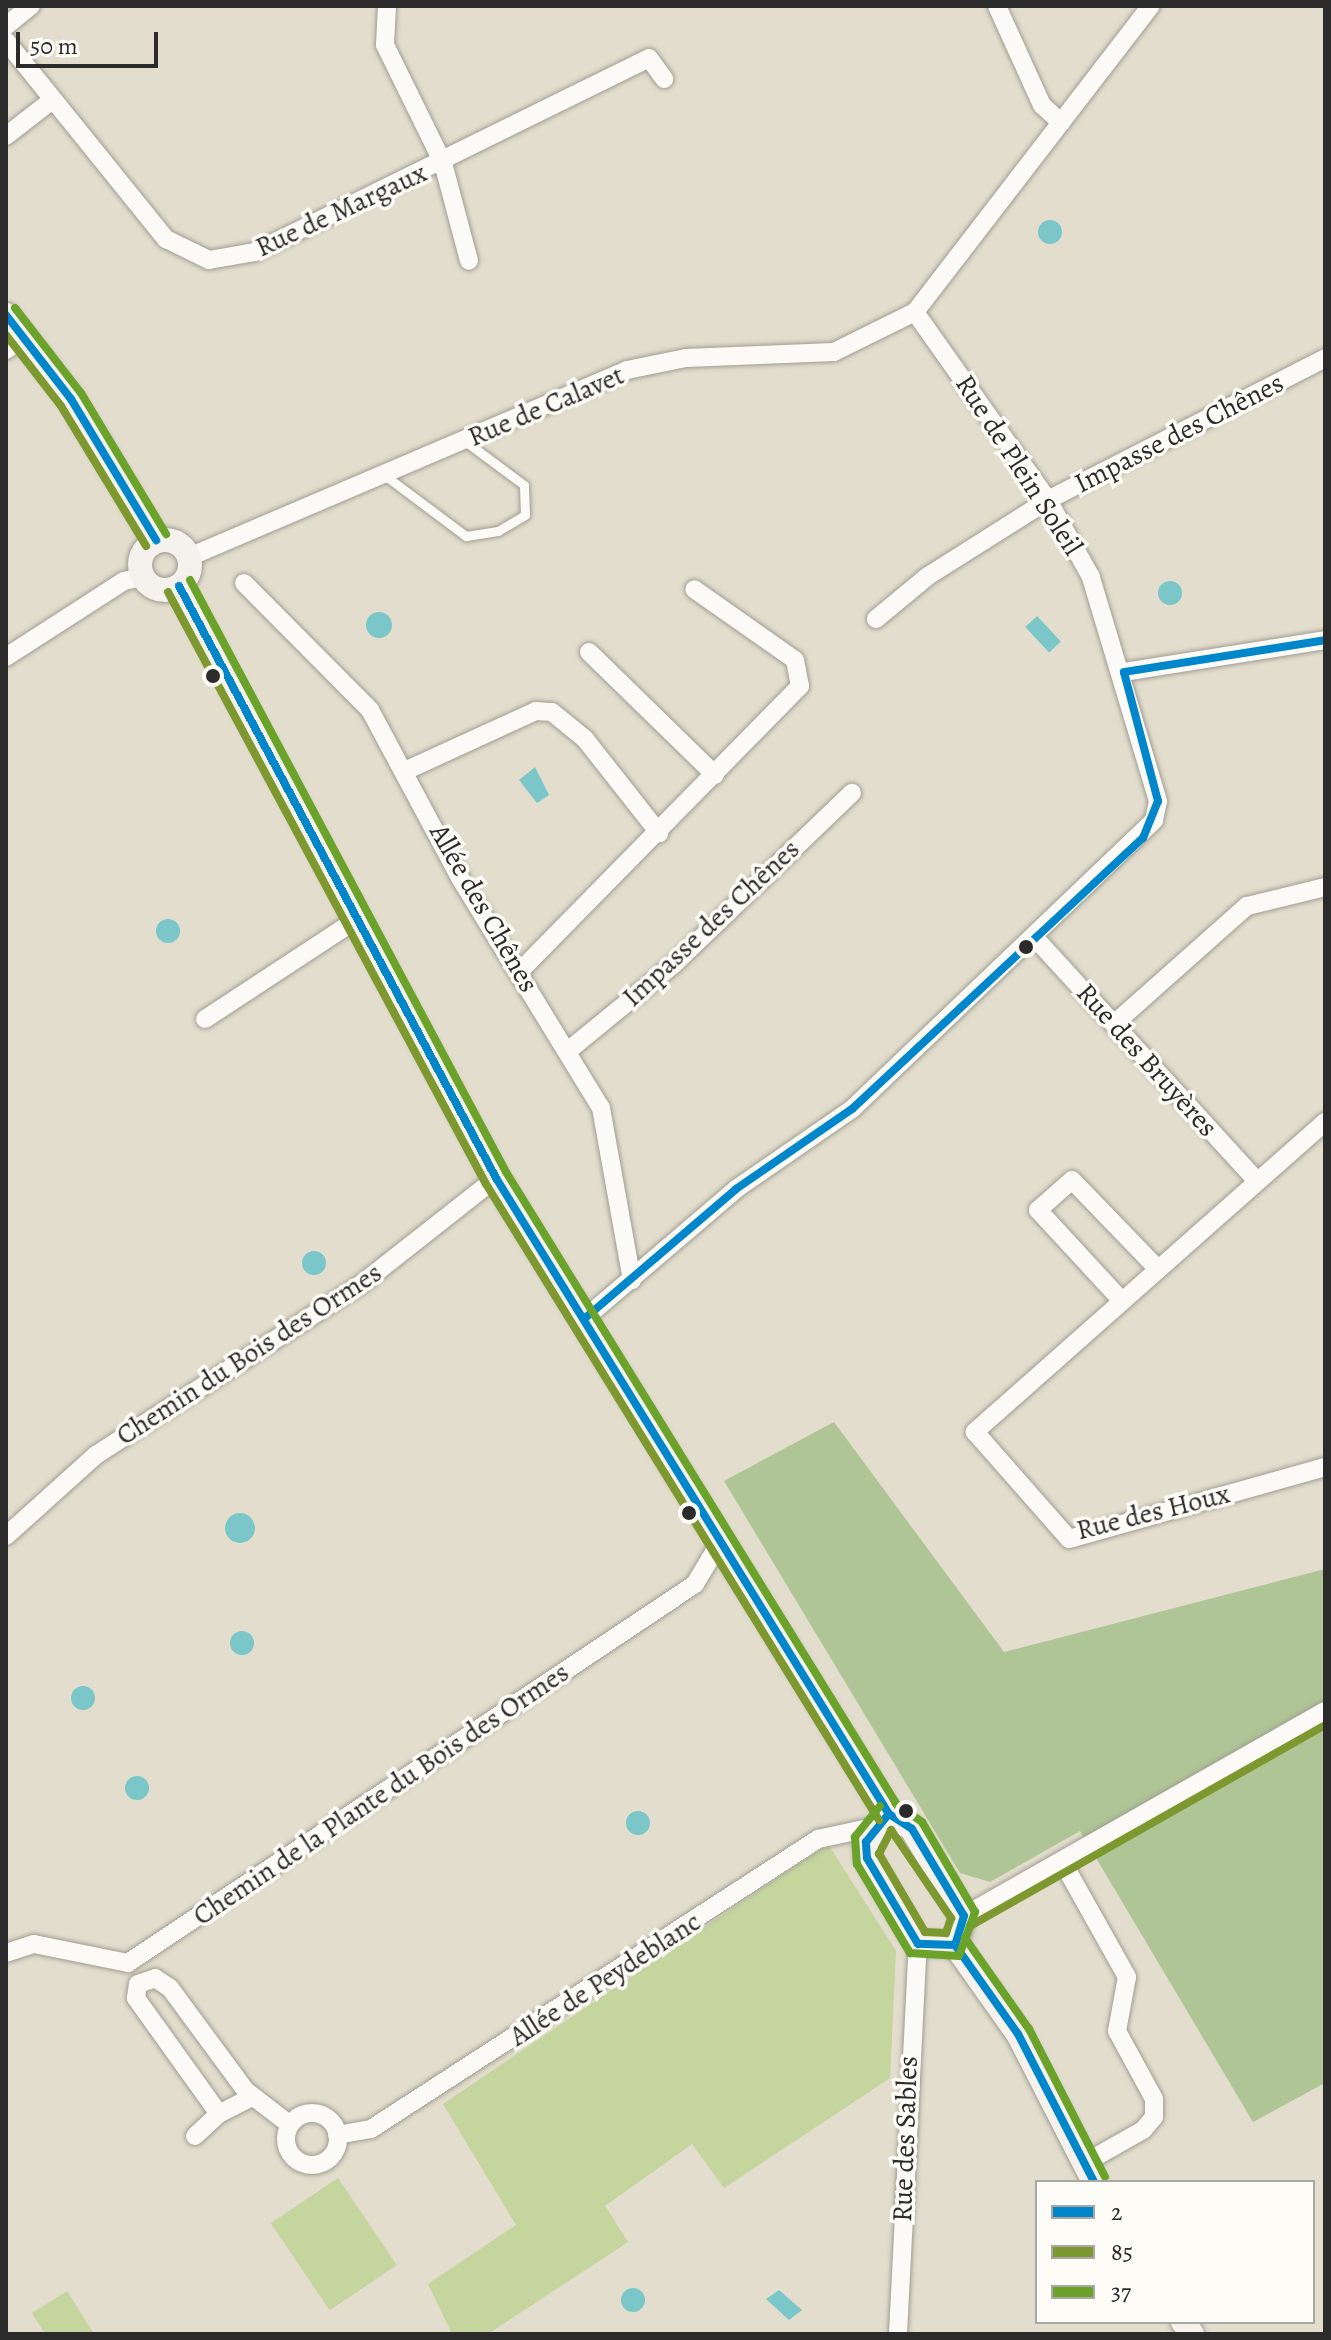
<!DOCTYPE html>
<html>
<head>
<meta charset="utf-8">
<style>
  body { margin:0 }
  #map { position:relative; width:1331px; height:2340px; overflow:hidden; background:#e2ddcc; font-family:Alegreya,serif }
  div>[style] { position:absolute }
  .green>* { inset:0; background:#c4d59e; transform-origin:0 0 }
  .forest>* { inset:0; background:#b0c595 }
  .water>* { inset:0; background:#7bc6c9; transform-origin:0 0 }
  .round { border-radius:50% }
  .roads { filter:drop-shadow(0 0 2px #9f9d93) drop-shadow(0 0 2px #9f9d93) }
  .service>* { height:9px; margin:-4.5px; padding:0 4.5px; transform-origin:4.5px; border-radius:4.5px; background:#fbfaf7 }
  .minor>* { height:18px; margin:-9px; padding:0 9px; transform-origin:9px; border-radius:9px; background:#fbfaf7 }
  .minor>.ring { margin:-9px; padding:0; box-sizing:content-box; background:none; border:18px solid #fbfaf7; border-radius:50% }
  .secondary>* { height:24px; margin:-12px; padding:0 12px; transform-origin:12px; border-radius:12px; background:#f5f1ed }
  .secondary>.ring { margin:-12px; padding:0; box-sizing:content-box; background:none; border:24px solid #f5f1ed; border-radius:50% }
  .bus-1>* { height:8px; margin:-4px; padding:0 4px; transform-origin:4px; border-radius:4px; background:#0086cb }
  .bus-2>* { height:8px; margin:-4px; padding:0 4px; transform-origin:4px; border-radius:4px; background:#7c982e }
  .bus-3>* { height:8px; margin:-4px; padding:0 4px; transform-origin:4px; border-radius:4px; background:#6ba32a }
  .dots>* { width:22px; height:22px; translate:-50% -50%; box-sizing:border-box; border:4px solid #fdfcf7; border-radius:50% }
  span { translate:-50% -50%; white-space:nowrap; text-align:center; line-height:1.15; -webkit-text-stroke:7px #fdfcf7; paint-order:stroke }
  .street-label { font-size:28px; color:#2b2b2b }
  .frame { position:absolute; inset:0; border:8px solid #2b2b2b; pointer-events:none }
  .legend { position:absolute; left:1035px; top:2180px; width:280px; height:144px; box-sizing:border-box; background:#fdfcf7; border:2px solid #a9a8a5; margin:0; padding:10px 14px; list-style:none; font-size:24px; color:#2b2b2b }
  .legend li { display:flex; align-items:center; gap:16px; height:40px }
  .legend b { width:40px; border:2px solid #a9a8a5 }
  .scale { position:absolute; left:16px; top:32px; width:142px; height:36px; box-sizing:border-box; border:4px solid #2b2b2b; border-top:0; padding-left:10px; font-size:24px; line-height:28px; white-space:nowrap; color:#2b2b2b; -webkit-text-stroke:6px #fdfcf7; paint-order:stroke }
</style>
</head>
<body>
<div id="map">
  <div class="green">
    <div style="clip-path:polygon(828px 1844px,896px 1951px,890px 2078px,724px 2188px,692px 2144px,605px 2206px,628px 2242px,488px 2334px,452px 2334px,428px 2284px,516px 2225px,443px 2104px)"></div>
    <div style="left:338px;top:2178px;width:105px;height:81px;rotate:56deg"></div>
    <div style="clip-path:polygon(67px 2291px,94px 2334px,45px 2334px,32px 2313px)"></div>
  </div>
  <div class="forest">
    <div style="clip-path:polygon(834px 1422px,1004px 1652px,1325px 1569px,1325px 2083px,1253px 2122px,1080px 1831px,990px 1882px,960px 1873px,724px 1481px)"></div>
  </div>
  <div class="water">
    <div class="round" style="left:1038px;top:220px;width:24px;height:24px"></div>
    <div class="round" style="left:1158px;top:581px;width:24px;height:24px"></div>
    <div class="round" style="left:366px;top:612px;width:26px;height:26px"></div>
    <div style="left:1037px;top:616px;width:35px;height:16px;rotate:47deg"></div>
    <div style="clip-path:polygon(535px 767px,549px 795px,537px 803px,519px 780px)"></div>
    <div class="round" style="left:156px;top:919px;width:24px;height:24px"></div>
    <div class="round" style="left:302px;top:1251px;width:24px;height:24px"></div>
    <div class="round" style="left:225px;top:1513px;width:30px;height:30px"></div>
    <div class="round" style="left:230px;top:1631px;width:24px;height:24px"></div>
    <div class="round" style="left:71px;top:1686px;width:24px;height:24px"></div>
    <div class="round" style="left:125px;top:1776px;width:24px;height:24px"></div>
    <div class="round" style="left:626px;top:1811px;width:24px;height:24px"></div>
    <div class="round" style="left:621px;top:2288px;width:24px;height:24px"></div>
    <div style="clip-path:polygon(779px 2290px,802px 2310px,789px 2320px,766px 2299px)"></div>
  </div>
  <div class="roads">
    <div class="service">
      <div style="left:387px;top:477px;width:99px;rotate:36.8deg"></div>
      <div style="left:466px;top:536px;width:32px;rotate:-9deg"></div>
      <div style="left:498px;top:531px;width:31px;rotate:-31deg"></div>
      <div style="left:525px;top:515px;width:30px;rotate:-92deg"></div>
      <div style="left:524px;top:485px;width:74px;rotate:-143.3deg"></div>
    </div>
    <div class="minor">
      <div style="left:387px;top:6px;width:39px;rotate:93deg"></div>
      <div style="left:385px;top:45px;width:131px;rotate:63.8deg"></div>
      <div style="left:443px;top:163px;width:101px;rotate:75.1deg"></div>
      <div style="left:997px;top:6px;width:109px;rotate:65.6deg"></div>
      <div style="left:1042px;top:105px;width:26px;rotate:43deg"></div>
      <div style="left:6px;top:26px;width:32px;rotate:-39deg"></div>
      <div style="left:6px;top:41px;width:255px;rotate:51.1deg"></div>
      <div style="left:166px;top:239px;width:48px;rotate:26deg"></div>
      <div style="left:209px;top:260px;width:47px;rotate:-9.9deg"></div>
      <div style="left:255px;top:252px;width:439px;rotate:-26.2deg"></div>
      <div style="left:649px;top:58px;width:26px;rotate:54deg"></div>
      <div style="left:6px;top:136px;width:58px;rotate:-38deg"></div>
      <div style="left:6px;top:350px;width:22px;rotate:-36deg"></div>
      <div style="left:189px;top:557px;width:476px;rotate:-23.1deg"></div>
      <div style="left:627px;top:370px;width:60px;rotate:-11.5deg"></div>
      <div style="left:686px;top:358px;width:148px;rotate:-2.3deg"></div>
      <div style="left:834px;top:352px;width:90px;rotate:-26.3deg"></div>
      <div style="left:244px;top:583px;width:179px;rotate:45.2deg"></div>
      <div style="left:370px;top:710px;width:191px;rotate:61.8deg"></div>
      <div style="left:460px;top:878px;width:270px;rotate:58.5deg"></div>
      <div style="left:601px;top:1108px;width:175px;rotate:79.8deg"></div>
      <div style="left:876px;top:619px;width:67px;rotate:-39.6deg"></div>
      <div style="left:928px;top:576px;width:142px;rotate:-32.3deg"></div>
      <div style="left:1048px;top:500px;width:311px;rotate:-27.1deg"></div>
      <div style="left:589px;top:652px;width:176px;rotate:44.3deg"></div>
      <div style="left:6px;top:657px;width:140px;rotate:-32.8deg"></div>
      <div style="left:124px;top:581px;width:18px;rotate:-13deg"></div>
      <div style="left:1124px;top:672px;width:204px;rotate:-9deg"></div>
      <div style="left:407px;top:770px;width:142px;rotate:-24.6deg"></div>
      <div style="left:536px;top:711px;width:16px;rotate:4deg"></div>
      <div style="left:552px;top:712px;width:43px;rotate:39.3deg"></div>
      <div style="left:585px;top:739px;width:120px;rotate:51.8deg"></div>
      <div style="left:1036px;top:939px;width:328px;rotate:47.6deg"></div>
      <div style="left:519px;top:972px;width:401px;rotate:-45.5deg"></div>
      <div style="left:800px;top:686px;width:26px;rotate:-101deg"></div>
      <div style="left:795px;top:660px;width:123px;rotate:-144.9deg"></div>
      <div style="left:205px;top:1019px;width:181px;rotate:-33.3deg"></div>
      <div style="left:1114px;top:1024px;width:178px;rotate:-41.6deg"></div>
      <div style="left:1247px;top:906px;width:80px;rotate:-13.7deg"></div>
      <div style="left:569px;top:1050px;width:136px;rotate:-39.3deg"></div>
      <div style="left:674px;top:964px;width:247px;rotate:-43.9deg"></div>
      <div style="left:1325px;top:1122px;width:468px;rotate:138.5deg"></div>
      <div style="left:975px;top:1432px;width:142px;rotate:48.7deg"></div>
      <div style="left:1069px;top:1539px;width:266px;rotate:-15.7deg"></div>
      <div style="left:1122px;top:1301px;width:124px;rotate:-132.7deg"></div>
      <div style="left:1038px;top:1210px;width:45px;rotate:-41.4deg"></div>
      <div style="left:1072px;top:1180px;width:124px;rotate:46deg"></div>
      <div style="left:584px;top:1319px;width:200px;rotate:-40.5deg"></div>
      <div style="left:736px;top:1189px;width:141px;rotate:-34.6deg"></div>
      <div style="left:852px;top:1109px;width:418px;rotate:-43.7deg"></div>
      <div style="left:1154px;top:820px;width:19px;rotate:-78deg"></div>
      <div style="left:1158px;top:801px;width:234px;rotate:-106.7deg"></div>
      <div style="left:1091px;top:577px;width:88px;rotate:-119.2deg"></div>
      <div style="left:1048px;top:500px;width:230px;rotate:-125.3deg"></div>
      <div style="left:915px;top:312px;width:386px;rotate:-52.4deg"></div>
      <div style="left:6px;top:1536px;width:121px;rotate:-42deg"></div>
      <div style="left:96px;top:1455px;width:314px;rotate:-32.8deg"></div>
      <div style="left:360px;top:1285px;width:173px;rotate:-38.2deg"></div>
      <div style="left:1062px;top:1861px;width:133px;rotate:60.7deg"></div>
      <div style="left:1127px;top:1977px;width:55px;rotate:100.5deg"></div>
      <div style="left:1117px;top:2031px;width:77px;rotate:61.4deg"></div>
      <div style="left:1154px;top:2099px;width:18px;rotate:90deg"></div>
      <div style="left:1154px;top:2117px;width:17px;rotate:130deg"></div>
      <div style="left:1143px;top:2130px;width:69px;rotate:150.5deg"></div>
      <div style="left:964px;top:1916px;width:415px;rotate:-29.6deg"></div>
      <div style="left:6px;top:1953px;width:29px;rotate:-18deg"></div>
      <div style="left:34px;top:1944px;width:96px;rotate:11.4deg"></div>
      <div style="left:128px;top:1963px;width:682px;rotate:-33.76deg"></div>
      <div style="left:695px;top:1584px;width:52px;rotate:-59deg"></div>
      <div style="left:252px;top:2097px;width:37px;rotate:153deg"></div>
      <div style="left:219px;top:2114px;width:143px;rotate:-125.6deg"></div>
      <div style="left:136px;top:1998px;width:14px;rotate:-82deg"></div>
      <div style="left:138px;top:1984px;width:18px;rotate:-19deg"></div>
      <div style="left:155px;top:1978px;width:18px;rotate:34deg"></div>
      <div style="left:170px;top:1988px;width:128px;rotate:53.6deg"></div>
      <div style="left:246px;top:2091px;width:54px;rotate:37.5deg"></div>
      <div class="ring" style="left:286px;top:2113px;width:34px;height:34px"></div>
      <div style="left:337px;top:2135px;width:35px;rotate:-10deg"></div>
      <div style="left:371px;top:2129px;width:533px;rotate:-32.97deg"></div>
      <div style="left:818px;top:1839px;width:57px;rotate:-12.1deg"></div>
      <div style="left:195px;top:2136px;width:33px;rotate:-43deg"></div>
      <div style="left:898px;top:2334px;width:391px;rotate:-87.1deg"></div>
    </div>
    <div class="secondary">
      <div style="left:6px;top:315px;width:106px;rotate:52.3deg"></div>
      <div style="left:71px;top:399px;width:165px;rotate:58.9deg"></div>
      <div class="ring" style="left:140px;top:540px;width:26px;height:26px"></div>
      <div style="left:179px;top:586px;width:672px;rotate:61.83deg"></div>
      <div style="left:496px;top:1178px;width:748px;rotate:58.29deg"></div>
      <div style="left:889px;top:1814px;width:27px;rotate:33deg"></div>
      <div style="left:912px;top:1829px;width:101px;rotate:59.1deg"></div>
      <div style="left:964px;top:1916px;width:30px;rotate:107deg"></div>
      <div style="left:955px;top:1945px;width:37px;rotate:-178deg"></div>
      <div style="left:918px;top:1944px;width:100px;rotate:-120.7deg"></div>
      <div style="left:867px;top:1858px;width:16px;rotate:-94deg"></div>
      <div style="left:866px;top:1842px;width:36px;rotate:-51deg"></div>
      <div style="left:955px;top:1945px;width:109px;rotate:54.7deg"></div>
      <div style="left:1018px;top:2034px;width:166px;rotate:62.8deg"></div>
      <div style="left:1183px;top:2322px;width:15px;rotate:53deg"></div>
    </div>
  </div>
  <div class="bus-1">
    <div style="left:6px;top:315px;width:106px;rotate:52.3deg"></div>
    <div style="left:71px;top:399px;width:165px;rotate:58.9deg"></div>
    <div style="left:179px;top:586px;width:672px;rotate:61.83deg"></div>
    <div style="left:496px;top:1178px;width:748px;rotate:58.29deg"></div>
    <div style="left:1124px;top:672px;width:204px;rotate:-9deg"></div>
    <div style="left:584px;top:1319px;width:200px;rotate:-40.5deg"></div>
    <div style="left:736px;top:1189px;width:141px;rotate:-34.6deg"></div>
    <div style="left:852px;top:1109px;width:398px;rotate:-43deg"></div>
    <div style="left:1143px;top:838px;width:40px;rotate:-68deg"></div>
    <div style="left:1158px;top:801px;width:133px;rotate:-104.8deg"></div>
    <div style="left:889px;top:1814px;width:27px;rotate:33deg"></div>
    <div style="left:912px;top:1829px;width:101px;rotate:59.1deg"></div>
    <div style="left:964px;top:1916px;width:30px;rotate:107deg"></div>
    <div style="left:955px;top:1945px;width:37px;rotate:-178deg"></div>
    <div style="left:918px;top:1944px;width:100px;rotate:-120.7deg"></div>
    <div style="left:867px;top:1858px;width:16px;rotate:-94deg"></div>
    <div style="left:866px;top:1842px;width:36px;rotate:-51deg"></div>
    <div style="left:955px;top:1945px;width:109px;rotate:54.7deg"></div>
    <div style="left:1018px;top:2034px;width:166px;rotate:62.8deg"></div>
  </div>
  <div class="bus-2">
    <div style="left:6px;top:335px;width:90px;rotate:52.2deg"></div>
    <div style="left:61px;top:406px;width:164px;rotate:58.7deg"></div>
    <div style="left:168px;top:592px;width:672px;rotate:61.76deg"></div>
    <div style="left:486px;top:1184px;width:748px;rotate:58.29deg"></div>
    <div style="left:891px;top:1830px;width:107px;rotate:55.7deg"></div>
    <div style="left:951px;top:1918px;width:16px;rotate:108deg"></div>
    <div style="left:946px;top:1933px;width:21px;rotate:-177deg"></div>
    <div style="left:925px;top:1932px;width:91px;rotate:-120.5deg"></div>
    <div style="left:879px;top:1854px;width:27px;rotate:-63deg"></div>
    <div style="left:970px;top:1926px;width:408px;rotate:-29.5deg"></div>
  </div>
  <div class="bus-3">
    <div style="left:15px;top:308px;width:108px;rotate:52.2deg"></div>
    <div style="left:81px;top:393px;width:165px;rotate:58.9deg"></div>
    <div style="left:190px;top:580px;width:671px;rotate:61.91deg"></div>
    <div style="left:506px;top:1172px;width:748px;rotate:58.29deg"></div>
    <div style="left:880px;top:1806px;width:40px;rotate:129deg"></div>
    <div style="left:855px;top:1837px;width:27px;rotate:86deg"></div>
    <div style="left:857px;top:1864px;width:104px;rotate:59.2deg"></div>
    <div style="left:910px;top:1953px;width:49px;rotate:3.5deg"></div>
    <div style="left:959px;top:1956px;width:47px;rotate:-70deg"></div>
    <div style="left:975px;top:1912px;width:104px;rotate:-120.5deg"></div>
    <div style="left:922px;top:1822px;width:32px;rotate:-145deg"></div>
    <div style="left:965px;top:1938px;width:111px;rotate:54.9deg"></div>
    <div style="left:1029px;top:2029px;width:166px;rotate:62.8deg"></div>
  </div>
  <div class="dots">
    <div style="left:213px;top:676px;background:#2b2b2b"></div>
    <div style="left:1026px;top:947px;background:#2b2b2b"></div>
    <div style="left:689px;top:1513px;background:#2b2b2b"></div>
    <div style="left:906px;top:1811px;background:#2b2b2b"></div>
  </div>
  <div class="street-label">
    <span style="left:341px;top:210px;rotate:-25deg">Rue de Margaux</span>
    <span style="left:546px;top:406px;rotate:-23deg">Rue de Calavet</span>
    <span style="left:1179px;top:433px;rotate:-27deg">Impasse des Chênes</span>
    <span style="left:1019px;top:465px;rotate:57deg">Rue de Plein Soleil</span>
    <span style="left:484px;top:908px;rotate:60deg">Allée des Chênes</span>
    <span style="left:711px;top:923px;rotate:-43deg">Impasse des Chênes</span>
    <span style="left:1147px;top:1060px;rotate:48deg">Rue des Bruyères</span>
    <span style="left:249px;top:1354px;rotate:-33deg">Chemin du Bois des Ormes</span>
    <span style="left:1153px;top:1512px;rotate:-14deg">Rue des Houx</span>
    <span style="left:381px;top:1794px;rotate:-34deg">Chemin de la Plante du Bois des Ormes</span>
    <span style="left:605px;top:1979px;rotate:-33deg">Allée de Peydeblanc</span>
    <span style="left:905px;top:2139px;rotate:-88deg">Rue des Sables</span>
  </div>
  <div class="frame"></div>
  <ul class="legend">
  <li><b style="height:10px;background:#0086cb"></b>2</li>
  <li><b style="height:10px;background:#7c982e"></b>85</li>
  <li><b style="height:10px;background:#6ba32a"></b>37</li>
  </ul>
  <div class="scale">50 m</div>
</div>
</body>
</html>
